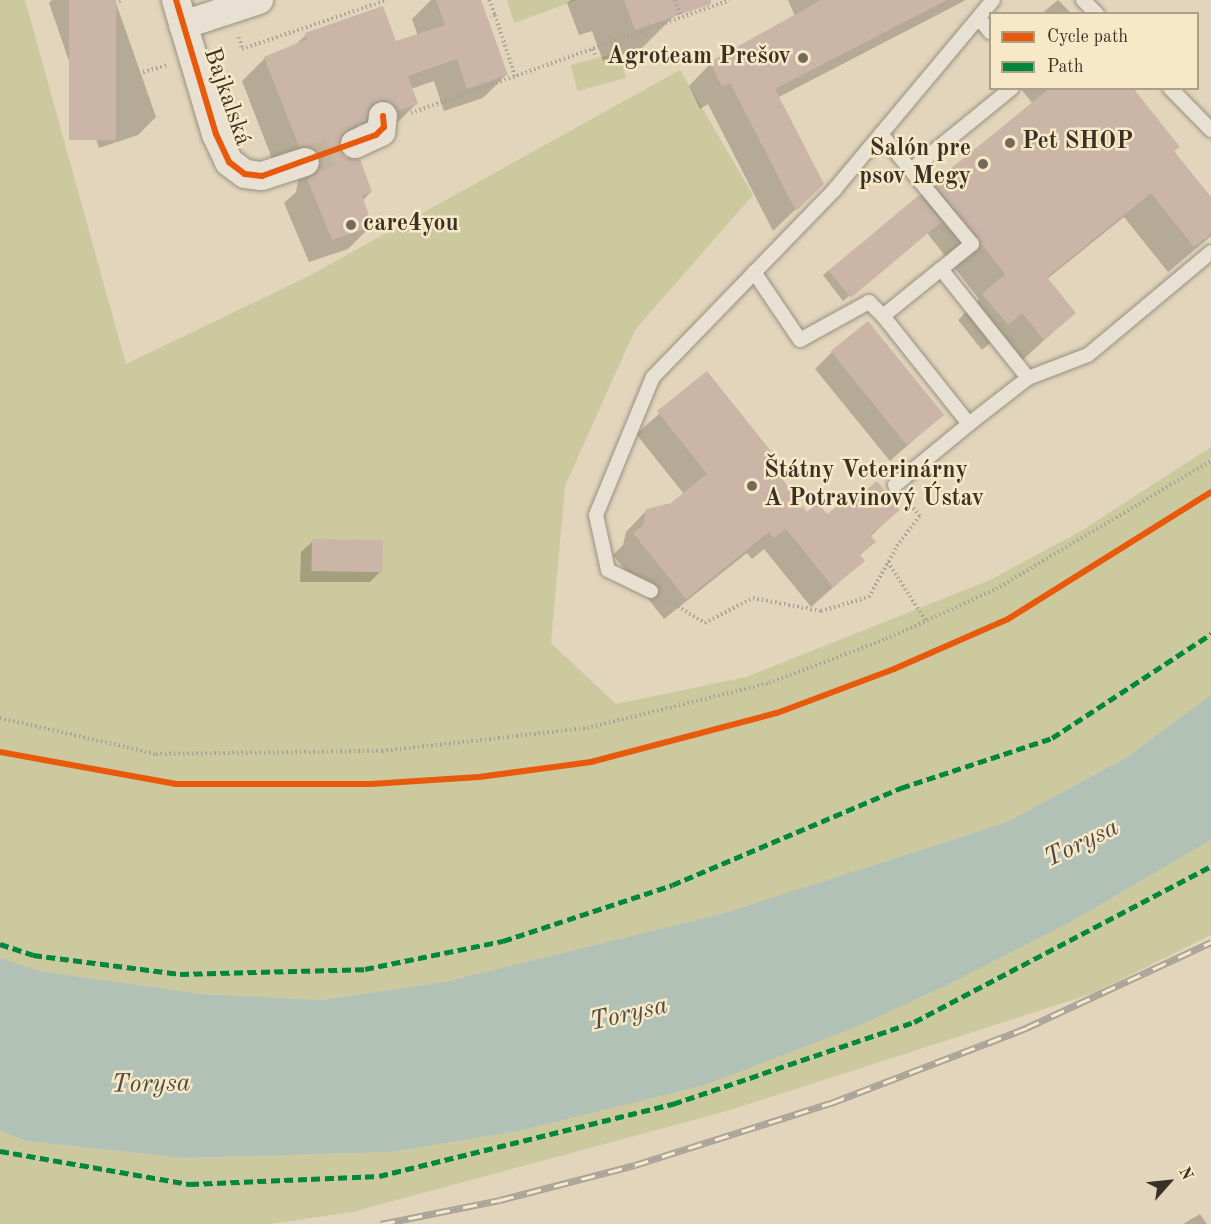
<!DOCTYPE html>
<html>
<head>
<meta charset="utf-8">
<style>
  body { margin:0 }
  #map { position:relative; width:1211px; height:1224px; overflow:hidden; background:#e2d5bb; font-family:"Old Standard TT",serif }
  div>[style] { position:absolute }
  .green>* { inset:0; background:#cdc99f; transform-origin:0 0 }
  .water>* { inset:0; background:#b2c1b5 }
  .shadow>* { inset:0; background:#0003 }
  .building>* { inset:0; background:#cab5a7; transform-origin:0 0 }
  .street-tunnel>* { height:28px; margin-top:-14px; transform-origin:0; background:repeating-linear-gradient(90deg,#c0b49d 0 28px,transparent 0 42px) }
  .path>* { height:4px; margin-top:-2px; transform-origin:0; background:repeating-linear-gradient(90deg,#a9a499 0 1.5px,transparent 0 4.5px) }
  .roads { filter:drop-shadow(0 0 2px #999181) drop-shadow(0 0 2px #999181) }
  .lane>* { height:14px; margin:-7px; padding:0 7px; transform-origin:7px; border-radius:7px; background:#e7e0d3 }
  .street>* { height:28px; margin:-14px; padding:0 14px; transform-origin:14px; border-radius:14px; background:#e7e0d3 }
  .rail>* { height:7px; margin-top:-3.5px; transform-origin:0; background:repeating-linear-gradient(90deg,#f7e8c8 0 14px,#a9a499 0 28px); box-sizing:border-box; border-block:2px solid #a9a499 }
  .quiet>* { height:4.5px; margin-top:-2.25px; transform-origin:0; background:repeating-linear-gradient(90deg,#00873e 0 9px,transparent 0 13.5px) }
  .cycleway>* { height:6px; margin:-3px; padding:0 3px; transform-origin:3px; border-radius:3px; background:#e8590c }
  .dots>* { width:16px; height:16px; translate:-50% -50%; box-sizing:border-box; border:3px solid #f7e8c8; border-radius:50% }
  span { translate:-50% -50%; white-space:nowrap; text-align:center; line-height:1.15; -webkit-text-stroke:5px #f7e8c8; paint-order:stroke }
  .poi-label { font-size:24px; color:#3a3126; font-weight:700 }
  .right { translate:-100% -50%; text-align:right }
  .left { translate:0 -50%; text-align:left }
  .street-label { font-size:24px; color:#3a3126 }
  .water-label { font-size:26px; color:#4e4c42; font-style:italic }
  .legend { position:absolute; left:989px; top:12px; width:210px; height:78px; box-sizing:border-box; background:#f7e8c8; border:2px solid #ab9f87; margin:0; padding:8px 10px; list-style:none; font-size:18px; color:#3a3126 }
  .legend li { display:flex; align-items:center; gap:12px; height:30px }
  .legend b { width:30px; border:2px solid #ab9f87 }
  .north { position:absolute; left:1139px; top:1152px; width:60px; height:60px; -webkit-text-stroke:4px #f7e8c8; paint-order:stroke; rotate:63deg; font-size:16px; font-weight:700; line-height:24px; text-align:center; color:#3a3126 }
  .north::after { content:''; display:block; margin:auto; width:21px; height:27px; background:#3a3126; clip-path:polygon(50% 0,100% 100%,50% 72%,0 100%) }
</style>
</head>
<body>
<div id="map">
  <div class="green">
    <div style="clip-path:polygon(0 0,25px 0,126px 364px,309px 276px,680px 70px,753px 195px,635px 330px,565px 486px,551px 643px,616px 704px,746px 677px,990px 580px,1081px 531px,1211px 447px,1211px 695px,1124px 759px,1005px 823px,721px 914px,444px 982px,321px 1000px,202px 994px,39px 971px,0 958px)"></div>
    <div style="clip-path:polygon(507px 0,577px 0,514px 23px)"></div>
    <div style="left:619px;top:52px;width:27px;height:50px;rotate:75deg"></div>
    <div style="clip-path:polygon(1211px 840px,1211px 935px,1094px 993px,727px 1111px,352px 1212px,270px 1224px,0 1224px,0 1131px,26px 1141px,183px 1158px,391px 1152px,519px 1131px,705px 1085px,1071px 921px)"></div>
  </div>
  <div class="water">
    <div style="clip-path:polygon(1211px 695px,1211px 840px,1072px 921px,947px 985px,856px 1027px,705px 1085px,519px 1131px,391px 1152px,183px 1158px,26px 1141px,0 1131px,0 958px,39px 971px,202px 994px,321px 1000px,444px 982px,721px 914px,1005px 823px,1124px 759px)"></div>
  </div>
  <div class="shadow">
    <div style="clip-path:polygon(52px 0,115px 0,156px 117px,138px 135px,99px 148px,49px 3px)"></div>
    <div style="clip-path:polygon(431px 0,480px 0,506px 75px,483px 98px,444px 111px,434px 81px,411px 89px,416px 104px,393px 127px,360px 124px,338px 145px,344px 158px,371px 192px,362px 201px,371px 226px,348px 249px,309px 262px,284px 203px,296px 192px,298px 180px,285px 169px,276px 169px,242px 81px,265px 58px,294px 46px,306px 35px,395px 43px,418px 36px,412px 19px)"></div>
    <div style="clip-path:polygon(571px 0,668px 0,674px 16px,642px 48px,603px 61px,592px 31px,579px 35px,567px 3px)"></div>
    <div style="clip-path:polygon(788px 0,966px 0,777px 98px,822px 184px,773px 231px,708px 104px,700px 109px,689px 86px,711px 63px,795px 16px)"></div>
    <div style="clip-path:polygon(1058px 0,1072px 14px,1041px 14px)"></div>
    <div style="clip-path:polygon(1020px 88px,1131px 88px,1173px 152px,1211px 199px,1211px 236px,1168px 272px,1124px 217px,1047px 279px,1074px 313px,1017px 365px,996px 338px,982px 350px,958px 320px,979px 299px,927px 233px,843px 301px,823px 275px,1033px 104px)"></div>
    <div style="clip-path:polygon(832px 352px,942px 415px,890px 461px,815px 369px)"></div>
    <div style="clip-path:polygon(707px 373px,807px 514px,827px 517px,848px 507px,898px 510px,870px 537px,874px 542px,859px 556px,863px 561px,811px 607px,764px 549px,752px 559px,747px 553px,664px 619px,613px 555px,623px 545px,626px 532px,647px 510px,671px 504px,684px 494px,636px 434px)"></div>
    <div style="clip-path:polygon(313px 541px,381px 571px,370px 582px,300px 582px,301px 552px)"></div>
    <div style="clip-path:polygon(1200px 1214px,1207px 1224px,1183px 1224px)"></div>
  </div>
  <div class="building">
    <div style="left:69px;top:0;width:47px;height:140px"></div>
    <div style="clip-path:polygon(436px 0,481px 0,508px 75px,467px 89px,457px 59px,408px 76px,418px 104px,398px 111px,386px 100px,370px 106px,366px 121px,348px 129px,339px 143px,345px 157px,360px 159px,372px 192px,362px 196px,373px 226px,332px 240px,307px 179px,318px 173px,320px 156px,309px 146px,299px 147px,264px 57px,307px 39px,305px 33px,383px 6px,396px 41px,445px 25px)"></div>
    <div style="clip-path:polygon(624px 0,711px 0,711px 4px,635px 30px)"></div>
    <div style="clip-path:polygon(821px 0,947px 0,775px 89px,824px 184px,796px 211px,730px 83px,722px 87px,710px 62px)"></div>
    <div style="clip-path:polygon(1050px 88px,1133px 88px,1180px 147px,1174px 151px,1211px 197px,1211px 234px,1194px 247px,1151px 193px,1047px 277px,1076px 313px,1044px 340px,1022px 313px,1008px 325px,982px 294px,1005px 274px,933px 183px)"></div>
    <div style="left:919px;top:195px;width:35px;height:118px;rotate:50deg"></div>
    <div style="left:868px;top:321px;width:121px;height:48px;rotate:51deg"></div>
    <div style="clip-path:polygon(707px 371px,786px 470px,779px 476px,807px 512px,818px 503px,827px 514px,844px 501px,848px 505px,877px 481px,900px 510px,870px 535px,876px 542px,860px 555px,865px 561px,833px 587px,786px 529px,774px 538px,769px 532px,686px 599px,633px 533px,643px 525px,646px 509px,671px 503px,707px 474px,657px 411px)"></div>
    <div style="left:312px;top:539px;width:71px;height:32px;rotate:1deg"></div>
  </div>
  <div class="street-tunnel">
    <div style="left:305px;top:162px;width:53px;rotate:-19.8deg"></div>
  </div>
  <div class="path">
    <div style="left:489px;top:0;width:16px;rotate:68deg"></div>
    <div style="left:495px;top:15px;width:5px;rotate:158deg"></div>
    <div style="left:675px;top:0;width:18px;rotate:71deg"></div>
    <div style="left:119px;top:1px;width:3px;rotate:-18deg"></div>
    <div style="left:495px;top:15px;width:64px;rotate:71.8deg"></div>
    <div style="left:239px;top:37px;width:12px;rotate:76deg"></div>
    <div style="left:242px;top:49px;width:153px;rotate:-18.7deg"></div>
    <div style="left:593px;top:49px;width:9px;rotate:72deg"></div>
    <div style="left:143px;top:72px;width:25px;rotate:-16deg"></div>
    <div style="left:411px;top:113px;width:338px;rotate:-19.5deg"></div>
    <div style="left:888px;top:562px;width:70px;rotate:57.2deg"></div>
    <div style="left:670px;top:602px;width:41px;rotate:31deg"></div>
    <div style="left:705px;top:623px;width:54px;rotate:-27.5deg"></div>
    <div style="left:753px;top:598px;width:69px;rotate:10.8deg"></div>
    <div style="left:821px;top:611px;width:50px;rotate:-16.3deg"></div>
    <div style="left:869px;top:597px;width:58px;rotate:-61.2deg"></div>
    <div style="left:897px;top:546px;width:38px;rotate:-53deg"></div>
    <div style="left:920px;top:516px;width:18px;rotate:-131deg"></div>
    <div style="left:0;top:718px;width:160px;rotate:13deg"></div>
    <div style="left:156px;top:754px;width:226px;rotate:-0.8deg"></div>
    <div style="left:382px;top:751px;width:206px;rotate:-6.4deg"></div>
    <div style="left:587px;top:728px;width:187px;rotate:-13.9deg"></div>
    <div style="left:769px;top:683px;width:125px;rotate:-20.6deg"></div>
    <div style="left:886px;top:639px;width:121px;rotate:-24.4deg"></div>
    <div style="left:996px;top:589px;width:250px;rotate:-30.8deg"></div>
  </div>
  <div class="roads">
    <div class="lane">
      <div style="left:1083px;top:0;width:20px;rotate:45deg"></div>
      <div style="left:979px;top:18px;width:18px;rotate:52deg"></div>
      <div style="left:1170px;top:88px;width:59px;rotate:45.7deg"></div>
      <div style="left:881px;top:134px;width:143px;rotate:50.4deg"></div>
      <div style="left:972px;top:244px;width:40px;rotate:141deg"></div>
      <div style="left:911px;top:170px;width:130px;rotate:-39.1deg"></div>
      <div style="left:754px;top:272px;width:82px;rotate:55.9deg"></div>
      <div style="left:800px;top:340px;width:79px;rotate:-28.8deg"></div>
      <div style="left:869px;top:302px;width:20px;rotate:45deg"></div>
      <div style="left:1028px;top:378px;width:64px;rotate:-21deg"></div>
      <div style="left:1088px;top:355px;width:160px;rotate:-39.9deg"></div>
      <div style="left:895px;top:485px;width:96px;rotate:-39.5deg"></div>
      <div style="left:969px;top:424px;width:138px;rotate:-128.5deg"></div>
      <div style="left:883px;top:316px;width:75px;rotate:-39deg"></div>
      <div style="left:941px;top:269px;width:139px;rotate:51.4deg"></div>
      <div style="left:1028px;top:378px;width:75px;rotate:142.1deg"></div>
      <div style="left:651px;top:591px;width:48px;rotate:-154deg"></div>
      <div style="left:608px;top:570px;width:56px;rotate:-102.3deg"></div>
      <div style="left:596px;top:515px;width:149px;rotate:-67.6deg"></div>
      <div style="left:653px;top:377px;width:262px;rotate:-45.9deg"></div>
      <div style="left:835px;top:189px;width:246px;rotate:-50.1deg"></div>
    </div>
    <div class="street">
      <div style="left:176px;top:0;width:140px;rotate:73.4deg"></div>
      <div style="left:216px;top:134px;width:31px;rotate:65deg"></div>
      <div style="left:229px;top:162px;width:20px;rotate:37deg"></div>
      <div style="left:245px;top:174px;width:17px;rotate:7deg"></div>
      <div style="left:262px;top:176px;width:45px;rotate:-18deg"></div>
      <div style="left:183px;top:25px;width:80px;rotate:-18.2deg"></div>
      <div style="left:355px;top:144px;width:29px;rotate:-25deg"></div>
      <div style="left:381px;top:132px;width:16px;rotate:-83deg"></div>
    </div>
  </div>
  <div class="rail">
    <div style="left:381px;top:1224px;width:121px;rotate:-11.4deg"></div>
    <div style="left:500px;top:1200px;width:139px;rotate:-14.5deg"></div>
    <div style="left:635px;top:1165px;width:206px;rotate:-17.6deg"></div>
    <div style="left:831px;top:1103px;width:209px;rotate:-21deg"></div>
    <div style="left:1026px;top:1028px;width:204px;rotate:-24.9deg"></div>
  </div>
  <div class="quiet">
    <div style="left:0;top:944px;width:35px;rotate:18deg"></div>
    <div style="left:33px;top:955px;width:148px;rotate:7.4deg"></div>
    <div style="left:180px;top:974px;width:185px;rotate:-1.5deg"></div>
    <div style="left:365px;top:969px;width:141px;rotate:-11.5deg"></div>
    <div style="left:503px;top:941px;width:178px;rotate:-18.3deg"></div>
    <div style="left:672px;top:885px;width:249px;rotate:-23deg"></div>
    <div style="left:901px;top:788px;width:159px;rotate:-18.3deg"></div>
    <div style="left:1052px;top:738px;width:190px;rotate:-33.2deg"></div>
    <div style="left:0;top:1151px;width:193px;rotate:9.9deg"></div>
    <div style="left:190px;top:1184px;width:189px;rotate:-2.4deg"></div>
    <div style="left:379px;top:1176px;width:303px;rotate:-13.8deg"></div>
    <div style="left:673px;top:1104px;width:255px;rotate:-18.8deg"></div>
    <div style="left:914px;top:1022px;width:335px;rotate:-27.7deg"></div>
  </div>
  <div class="cycleway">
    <div style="left:176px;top:0;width:140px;rotate:73.4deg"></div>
    <div style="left:216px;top:134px;width:31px;rotate:65deg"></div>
    <div style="left:229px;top:162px;width:20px;rotate:37deg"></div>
    <div style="left:245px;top:174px;width:17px;rotate:7deg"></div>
    <div style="left:262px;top:176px;width:121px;rotate:-19.8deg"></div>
    <div style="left:376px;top:135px;width:11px;rotate:-45deg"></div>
    <div style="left:384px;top:127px;width:11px;rotate:-95deg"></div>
    <div style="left:0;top:752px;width:179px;rotate:10.3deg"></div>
    <div style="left:176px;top:784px;width:195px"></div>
    <div style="left:371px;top:784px;width:108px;rotate:-3.7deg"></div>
    <div style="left:479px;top:777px;width:113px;rotate:-7.6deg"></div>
    <div style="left:591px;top:762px;width:192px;rotate:-14.8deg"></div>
    <div style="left:777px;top:713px;width:125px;rotate:-20.6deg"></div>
    <div style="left:894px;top:669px;width:124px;rotate:-23.7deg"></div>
    <div style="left:1008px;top:619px;width:239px;rotate:-32deg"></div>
  </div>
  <div class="dots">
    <div style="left:803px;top:58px;background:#756a5a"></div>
    <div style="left:1010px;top:143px;background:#756a5a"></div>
    <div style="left:983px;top:164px;background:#756a5a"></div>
    <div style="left:351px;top:225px;background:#756a5a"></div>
    <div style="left:752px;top:486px;background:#756a5a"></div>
  </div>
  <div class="poi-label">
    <span class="right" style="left:791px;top:58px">Agroteam Prešov</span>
    <span class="left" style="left:1022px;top:143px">Pet SHOP</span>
    <span class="right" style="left:971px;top:164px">Salón pre<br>psov Megy</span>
    <span class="left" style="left:363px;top:225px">care4you</span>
    <span class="left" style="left:764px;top:486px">Štátny Veterinárny<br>A Potravinový Ústav</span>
  </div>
  <div class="street-label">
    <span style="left:226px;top:97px;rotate:71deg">Bajkalská</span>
  </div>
  <div class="water-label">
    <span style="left:1082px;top:844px;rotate:-26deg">Torysa</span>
    <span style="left:629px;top:1015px;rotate:-13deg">Torysa</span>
    <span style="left:151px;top:1085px;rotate:-1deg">Torysa</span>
  </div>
  <ul class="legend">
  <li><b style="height:8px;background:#e8590c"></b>Cycle path</li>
  <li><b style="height:8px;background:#00873e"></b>Path</li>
  </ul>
  <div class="north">N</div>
</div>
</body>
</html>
